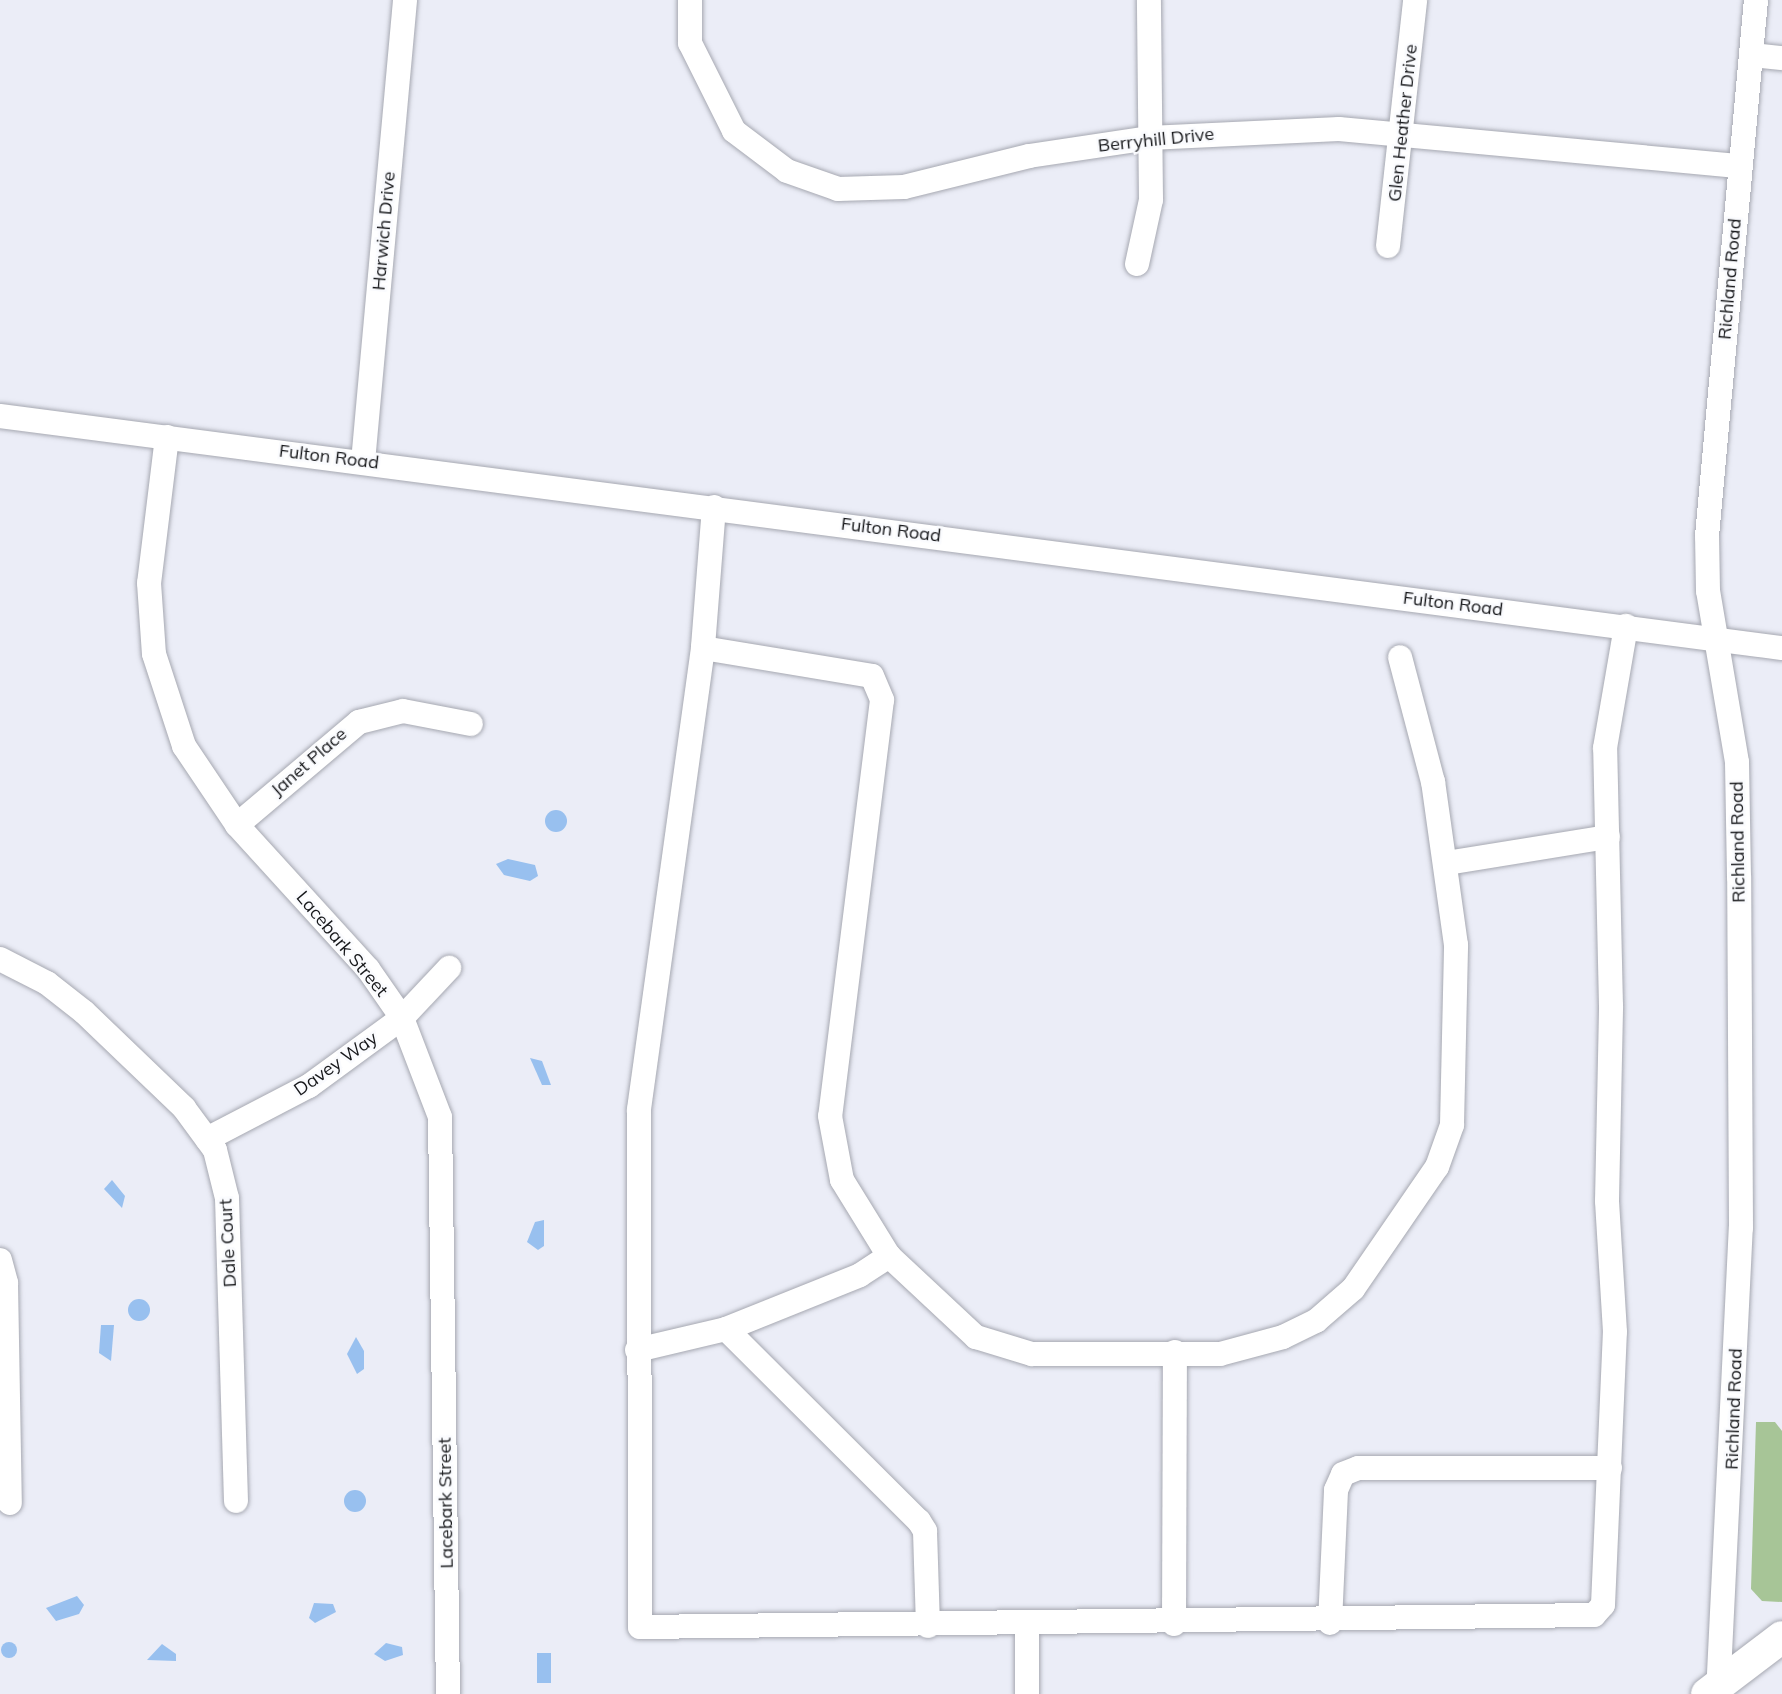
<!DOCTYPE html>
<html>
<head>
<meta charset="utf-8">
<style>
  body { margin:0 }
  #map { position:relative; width:1782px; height:1694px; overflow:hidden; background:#ebedf7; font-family:Mulish,sans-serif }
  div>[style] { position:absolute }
  .green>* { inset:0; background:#a7c597 }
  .water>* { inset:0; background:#98c0ef; transform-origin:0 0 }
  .round { border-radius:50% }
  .roads { filter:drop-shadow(0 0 2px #a6a8b1) drop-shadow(0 0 2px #a6a8b1) }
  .minor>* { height:24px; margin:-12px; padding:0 12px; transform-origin:12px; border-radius:12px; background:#fff }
  .major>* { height:32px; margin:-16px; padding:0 16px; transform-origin:16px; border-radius:16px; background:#fff }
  span { translate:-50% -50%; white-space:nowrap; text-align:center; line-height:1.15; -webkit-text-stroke:5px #fafbfe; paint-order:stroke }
  .street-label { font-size:18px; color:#16171a }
</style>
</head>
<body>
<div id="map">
  <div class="green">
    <div style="clip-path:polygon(1756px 1422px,1775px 1422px,1782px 1431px,1782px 1602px,1762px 1601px,1751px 1589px)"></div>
  </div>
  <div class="water">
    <div class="round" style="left:545px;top:810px;width:22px;height:22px"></div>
    <div style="clip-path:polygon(508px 859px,535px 865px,538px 876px,530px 881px,504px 875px,496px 864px)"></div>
    <div style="clip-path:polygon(530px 1058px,542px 1061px,551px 1085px,542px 1085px)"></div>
    <div style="clip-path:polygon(112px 1180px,125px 1196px,122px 1208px,104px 1189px)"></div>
    <div style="clip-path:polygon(544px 1220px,544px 1246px,538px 1250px,527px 1242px,535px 1222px)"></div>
    <div class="round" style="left:128px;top:1299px;width:22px;height:22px"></div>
    <div style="clip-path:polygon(101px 1325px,114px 1325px,111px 1361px,99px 1353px)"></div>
    <div style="clip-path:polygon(356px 1337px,364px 1351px,364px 1369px,357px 1374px,347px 1354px)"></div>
    <div class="round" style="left:344px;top:1490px;width:22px;height:22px"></div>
    <div style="clip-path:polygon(77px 1596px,84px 1605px,79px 1614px,56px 1621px,46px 1608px)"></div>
    <div style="clip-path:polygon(314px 1603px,333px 1604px,336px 1612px,315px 1623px,309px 1618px)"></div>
    <div class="round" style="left:1px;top:1642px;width:16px;height:16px"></div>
    <div style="clip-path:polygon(386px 1643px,402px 1647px,403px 1655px,385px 1661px,374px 1654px)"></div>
    <div style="clip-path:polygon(162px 1644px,176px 1654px,176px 1661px,147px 1660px)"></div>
    <div style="left:537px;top:1653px;width:14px;height:30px"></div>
  </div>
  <div class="roads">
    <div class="minor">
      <div style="left:690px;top:0;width:43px;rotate:90deg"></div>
      <div style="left:690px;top:43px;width:98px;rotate:63.4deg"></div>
      <div style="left:734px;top:131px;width:66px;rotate:37deg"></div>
      <div style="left:787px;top:171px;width:54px;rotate:19.4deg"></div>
      <div style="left:838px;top:189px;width:66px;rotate:-1.7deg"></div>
      <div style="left:904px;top:187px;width:129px;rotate:-13.9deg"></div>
      <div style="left:1029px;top:156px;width:121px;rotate:-8.5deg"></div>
      <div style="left:1149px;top:138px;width:190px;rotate:-2.7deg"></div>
      <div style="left:1339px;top:129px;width:403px;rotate:5.3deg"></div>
      <div style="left:1752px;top:55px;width:30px;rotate:6deg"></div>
      <div style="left:1388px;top:246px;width:247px;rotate:-83.7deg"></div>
      <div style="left:1137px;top:264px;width:66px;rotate:-77.7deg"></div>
      <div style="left:1151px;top:200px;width:200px;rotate:-90.6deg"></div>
      <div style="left:0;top:416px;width:1797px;rotate:7.42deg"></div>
      <div style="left:167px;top:437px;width:147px;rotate:97deg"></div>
      <div style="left:149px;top:583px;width:71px;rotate:86deg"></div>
      <div style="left:154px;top:654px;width:97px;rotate:71.9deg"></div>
      <div style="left:184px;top:746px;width:95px;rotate:56.1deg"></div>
      <div style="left:237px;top:825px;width:195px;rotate:47.7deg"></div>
      <div style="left:368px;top:969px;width:60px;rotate:55.2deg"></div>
      <div style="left:402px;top:1018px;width:106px;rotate:69deg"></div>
      <div style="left:440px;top:1117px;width:577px;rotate:89.21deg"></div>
      <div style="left:363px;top:462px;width:464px;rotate:-84.8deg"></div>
      <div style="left:714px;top:507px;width:141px;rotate:94.5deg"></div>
      <div style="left:703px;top:648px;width:466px;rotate:97.9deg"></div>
      <div style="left:639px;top:1110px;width:517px;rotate:89.89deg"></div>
      <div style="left:640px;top:1627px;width:954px;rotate:-0.72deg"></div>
      <div style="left:1594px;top:1615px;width:13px;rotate:-48deg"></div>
      <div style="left:1603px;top:1605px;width:273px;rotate:-87.5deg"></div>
      <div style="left:1615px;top:1332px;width:131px;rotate:-93.5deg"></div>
      <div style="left:1607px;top:1201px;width:195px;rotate:-88.8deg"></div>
      <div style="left:1611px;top:1006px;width:258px;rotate:-91.3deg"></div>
      <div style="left:1605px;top:748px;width:124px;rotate:-80.2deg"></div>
      <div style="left:703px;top:648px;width:171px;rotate:9.4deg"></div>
      <div style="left:872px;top:676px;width:26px;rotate:67deg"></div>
      <div style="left:882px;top:700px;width:419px;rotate:97.1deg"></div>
      <div style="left:830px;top:1116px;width:65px;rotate:79.4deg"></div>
      <div style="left:842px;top:1180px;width:89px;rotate:58.3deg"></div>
      <div style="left:889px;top:1256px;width:119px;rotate:43deg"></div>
      <div style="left:976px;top:1337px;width:59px;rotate:16.9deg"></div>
      <div style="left:1032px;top:1354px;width:188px"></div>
      <div style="left:1220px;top:1354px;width:65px;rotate:-15.1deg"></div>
      <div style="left:1283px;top:1337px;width:37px;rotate:-26deg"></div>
      <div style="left:1316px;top:1321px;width:49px;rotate:-40.9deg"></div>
      <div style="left:1353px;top:1289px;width:148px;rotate:-55.5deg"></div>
      <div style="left:1437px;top:1167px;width:45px;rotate:-70.3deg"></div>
      <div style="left:1452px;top:1125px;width:180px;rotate:-88.7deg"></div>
      <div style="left:1456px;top:945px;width:165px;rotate:-98deg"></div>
      <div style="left:1433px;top:782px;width:129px;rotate:-104.8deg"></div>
      <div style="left:237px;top:825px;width:160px;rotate:-40.2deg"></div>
      <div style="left:359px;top:722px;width:45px;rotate:-14deg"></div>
      <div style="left:403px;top:711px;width:69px;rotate:10.8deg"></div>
      <div style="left:1447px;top:863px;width:163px;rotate:-9.2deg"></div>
      <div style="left:0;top:959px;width:53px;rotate:27.1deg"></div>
      <div style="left:47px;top:983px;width:47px;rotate:38.1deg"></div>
      <div style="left:84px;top:1012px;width:139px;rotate:43.8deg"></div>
      <div style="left:184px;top:1108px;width:52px;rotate:53.6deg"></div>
      <div style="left:215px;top:1150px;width:49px;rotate:76deg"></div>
      <div style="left:227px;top:1198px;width:303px;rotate:88.3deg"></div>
      <div style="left:207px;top:1139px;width:115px;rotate:-27.5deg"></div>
      <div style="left:309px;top:1086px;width:115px;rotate:-36.2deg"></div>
      <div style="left:402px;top:1018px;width:69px;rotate:-46.8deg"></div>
      <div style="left:0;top:1260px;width:24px;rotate:75deg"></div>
      <div style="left:6px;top:1283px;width:220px;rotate:89deg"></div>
      <div style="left:726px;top:1329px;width:144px;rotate:-21.9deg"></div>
      <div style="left:860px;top:1275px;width:35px;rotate:-33deg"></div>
      <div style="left:637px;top:1350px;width:91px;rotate:-13.3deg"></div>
      <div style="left:726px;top:1329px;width:272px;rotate:44.9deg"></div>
      <div style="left:919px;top:1521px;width:12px;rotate:59deg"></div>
      <div style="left:925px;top:1531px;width:95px;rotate:88.2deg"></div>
      <div style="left:1330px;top:1623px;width:133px;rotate:-87.4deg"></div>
      <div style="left:1336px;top:1490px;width:17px;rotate:-66deg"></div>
      <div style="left:1343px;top:1474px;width:16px;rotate:-22deg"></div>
      <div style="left:1358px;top:1468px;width:252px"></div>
      <div style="left:1174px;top:1624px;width:272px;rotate:-89.8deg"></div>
      <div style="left:1027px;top:1694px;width:68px;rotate:-90deg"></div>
      <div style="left:1718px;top:1694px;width:467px;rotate:-87.2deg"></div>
      <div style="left:1741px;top:1228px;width:351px;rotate:-90.3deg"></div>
      <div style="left:1739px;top:877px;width:115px;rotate:-91deg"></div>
      <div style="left:1737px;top:762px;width:173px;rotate:-99.6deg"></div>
      <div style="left:1708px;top:591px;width:55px;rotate:-91deg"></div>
      <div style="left:1707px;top:536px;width:538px;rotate:-84.78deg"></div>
    </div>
    <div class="major">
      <div style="left:1707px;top:1694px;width:94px;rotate:-37.2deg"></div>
    </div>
  </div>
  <div class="street-label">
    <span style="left:1403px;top:123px;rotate:-84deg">Glen Heather Drive</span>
    <span style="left:1156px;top:140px;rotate:-6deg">Berryhill Drive</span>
    <span style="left:384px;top:231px;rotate:-85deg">Harwich Drive</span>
    <span style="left:1730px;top:279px;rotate:-85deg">Richland Road</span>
    <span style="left:329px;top:457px;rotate:7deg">Fulton Road</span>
    <span style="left:891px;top:530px;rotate:7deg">Fulton Road</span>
    <span style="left:1453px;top:604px;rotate:7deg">Fulton Road</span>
    <span style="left:309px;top:762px;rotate:-41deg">Janet Place</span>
    <span style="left:1738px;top:842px;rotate:-91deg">Richland Road</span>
    <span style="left:342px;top:944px;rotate:50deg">Lacebark Street</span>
    <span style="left:336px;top:1064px;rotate:-35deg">Davey Way</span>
    <span style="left:228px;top:1243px;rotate:-93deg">Dale Court</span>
    <span style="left:1734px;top:1409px;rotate:-88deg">Richland Road</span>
    <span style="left:446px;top:1503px;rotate:-91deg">Lacebark Street</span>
  </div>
</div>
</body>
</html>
